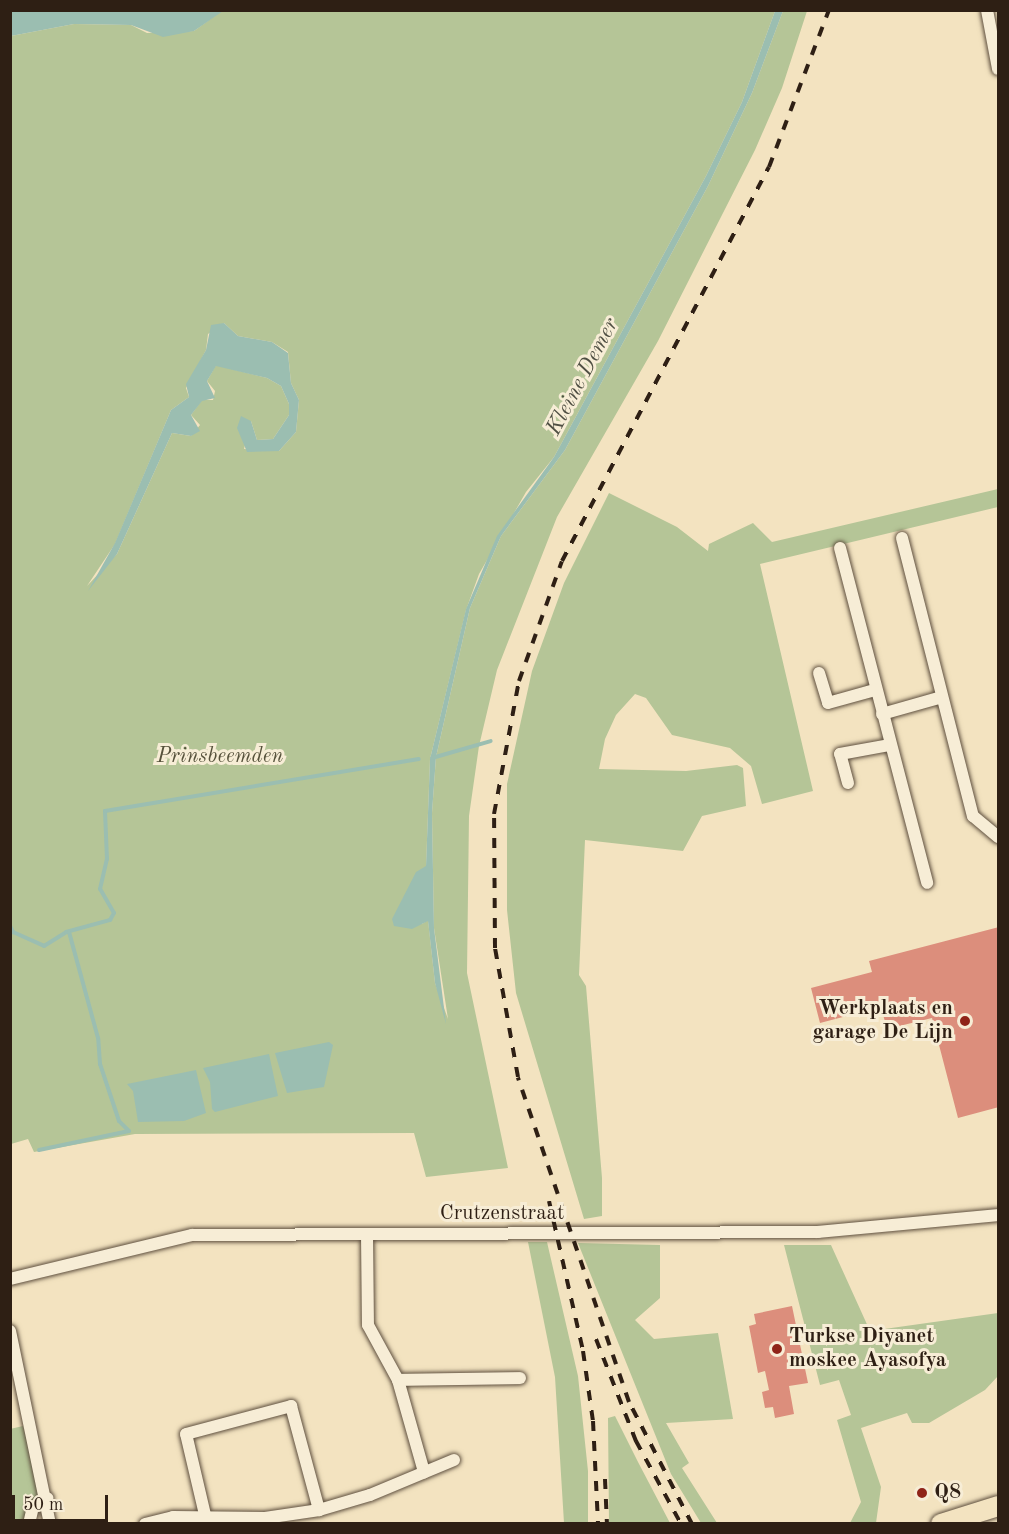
<!DOCTYPE html>
<html>
<head>
<meta charset="utf-8">
<style>
  body { margin:0 }
  #map { position:relative; width:1009px; height:1534px; overflow:hidden; background:#f3e3c0; font-family:"Old Standard TT",serif }
  div>[style] { position:absolute }
  .green>* { inset:0; background:#b5c597 }
  .water>* { inset:0; background:#9bbeb1 }
  .stream>* { height:4px; margin:-2px; padding:0 2px; transform-origin:2px; border-radius:2px; background:#9bbeb1 }
  .building>* { inset:0; background:#dc8e7c }
  .roads { filter:drop-shadow(0 0 2px #5f503f) drop-shadow(0 0 2px #5f503f) }
  .minor>* { height:12px; margin:-6px; padding:0 6px; transform-origin:6px; border-radius:6px; background:#f7edd6 }
  .primary>* { height:20px; margin:-10px; padding:0 10px; transform-origin:10px; border-radius:10px; background:#f3e3c0 }
  .rail>* { height:4px; margin-top:-2px; transform-origin:0; background:repeating-linear-gradient(90deg,#2e1f14 0 10px,transparent 0 20px) }
  .dots>* { width:16px; height:16px; translate:-50% -50%; box-sizing:border-box; border:3px solid #f7edd6; border-radius:50% }
  span { translate:-50% -50%; white-space:nowrap; text-align:center; line-height:1.15; -webkit-text-stroke:6px #f7edd6; paint-order:stroke }
  .park-label { font-size:21px; color:#56513b; font-style:italic }
  .poi-label { font-size:21px; color:#2e1f14; font-weight:700 }
  .right { translate:-100% -50%; text-align:right }
  .left { translate:0 -50%; text-align:left }
  .street-label { font-size:21px; color:#2e1f14 }
  .water-label { font-size:22px; color:#4f4f43; font-style:italic }
  .frame { position:absolute; inset:0; border:12px solid #2e1f14; pointer-events:none }
  .scale { position:absolute; left:12px; top:1495px; width:96px; height:27px; box-sizing:border-box; border:3px solid #2e1f14; border-top:0; padding-left:8px; font-size:18px; line-height:21px; white-space:nowrap; color:#2e1f14; -webkit-text-stroke:4px #f7edd6; paint-order:stroke }
</style>
</head>
<body>
<div id="map">
  <div class="green">
    <div style="clip-path:polygon(evenodd,223px 10px,775px 11px,742px 102px,706px 176px,554px 457px,526px 492px,479px 574px,466px 610px,430px 759px,426px 867px,402px 900px,422px 924px,428px 920px,435px 983px,448px 1019px,434px 928px,432px 813px,436px 757px,470px 608px,501px 536px,565px 450px,708px 186px,752px 93px,783px 11px,807px 11px,782px 88px,755px 150px,658px 341px,557px 517px,497px 670px,479px 746px,469px 816px,467px 973px,508px 1168px,426px 1177px,414px 1133px,135px 1134px,34px 1152px,28px 1139px,11px 1144px,11px 36px,74px 24px,131px 25px,147px 33px,194px 31px,223px 10px,224px 323px,238px 336px,272px 342px,288px 352px,291px 383px,299px 400px,296px 432px,279px 451px,244px 449px,251px 421px,257px 440px,273px 439px,289px 415px,289px 404px,281px 386px,267px 378px,216px 365px,207px 381px,215px 391px,213px 400px,202px 400px,191px 415px,200px 425px,191px 436px,172px 433px,117px 554px,87px 586px,115px 544px,171px 410px,189px 397px,186px 388px,206px 350px,208px 334px,224px 323px)"></div>
    <div style="clip-path:polygon(998px 489px,998px 507px,760px 564px,813px 791px,762px 804px,751px 766px,730px 748px,672px 735px,646px 698px,635px 694px,616px 715px,605px 739px,599px 769px,686px 771px,737px 765px,743px 768px,746px 806px,702px 816px,683px 851px,585px 840px,579px 975px,586px 986px,602px 1178px,602px 1216px,584px 1219px,516px 993px,507px 910px,507px 784px,532px 671px,564px 583px,609px 493px,677px 527px,708px 551px,709px 544px,753px 523px,772px 542px)"></div>
    <div style="clip-path:polygon(528px 1242px,547px 1242px,578px 1376px,588px 1471px,588px 1523px,564px 1523px,555px 1377px)"></div>
    <div style="clip-path:polygon(578px 1243px,660px 1245px,660px 1298px,635px 1320px,654px 1339px,718px 1333px,733px 1419px,666px 1423px,689px 1463px,682px 1468px,717px 1523px,701px 1523px,671px 1474px)"></div>
    <div style="clip-path:polygon(784px 1245px,831px 1245px,870px 1331px,998px 1313px,998px 1376px,985px 1390px,929px 1423px,912px 1423px,907px 1413px,861px 1428px,881px 1487px,876px 1523px,850px 1523px,861px 1502px,837px 1420px,851px 1415px,839px 1380px,820px 1385px)"></div>
    <div style="clip-path:polygon(615px 1416px,638px 1462px,670px 1523px,609px 1523px,608px 1418px)"></div>
    <div style="clip-path:polygon(23px 1426px,40px 1491px,26px 1523px,11px 1523px,10px 1429px)"></div>
  </div>
  <div class="water">
    <div style="clip-path:polygon(11px 10px,158px 11px,223px 11px,194px 31px,163px 37px,131px 25px,74px 24px,11px 36px)"></div>
    <div style="clip-path:polygon(775px 11px,783px 11px,752px 93px,708px 186px,565px 450px,501px 536px,470px 608px,436px 757px,432px 813px,434px 928px,446px 1024px,435px 983px,428px 921px,412px 929px,394px 926px,392px 919px,416px 872px,426px 866px,430px 759px,466px 609px,497px 536px,554px 457px,706px 176px,742px 102px)"></div>
    <div style="clip-path:polygon(224px 323px,238px 336px,272px 342px,288px 353px,291px 383px,299px 400px,296px 432px,279px 451px,247px 452px,237px 428px,241px 416px,251px 421px,257px 440px,273px 439px,289px 415px,289px 404px,281px 386px,267px 378px,216px 366px,207px 381px,215px 398px,202px 401px,191px 415px,200px 431px,191px 436px,172px 433px,117px 554px,88px 591px,115px 543px,171px 410px,189px 397px,186px 384px,206px 350px,211px 325px)"></div>
    <div style="clip-path:polygon(329px 1042px,333px 1045px,324px 1087px,287px 1093px,275px 1053px)"></div>
    <div style="clip-path:polygon(269px 1054px,278px 1096px,215px 1112px,212px 1109px,210px 1082px,203px 1068px)"></div>
    <div style="clip-path:polygon(196px 1070px,206px 1113px,184px 1121px,138px 1122px,133px 1091px,127px 1084px)"></div>
  </div>
  <div class="stream">
    <div style="left:432px;top:758px;width:61px;rotate:-16.1deg"></div>
    <div style="left:10px;top:926px;width:7px;rotate:63deg"></div>
    <div style="left:13px;top:932px;width:34px;rotate:24deg"></div>
    <div style="left:44px;top:946px;width:26px;rotate:-32deg"></div>
    <div style="left:66px;top:932px;width:46px;rotate:-15.3deg"></div>
    <div style="left:110px;top:920px;width:8px;rotate:-60deg"></div>
    <div style="left:114px;top:913px;width:28px;rotate:-120deg"></div>
    <div style="left:100px;top:889px;width:31px;rotate:-77deg"></div>
    <div style="left:107px;top:859px;width:48px;rotate:-92.4deg"></div>
    <div style="left:105px;top:811px;width:318px;rotate:-9.4deg"></div>
    <div style="left:39px;top:1150px;width:92px;rotate:-11.9deg"></div>
    <div style="left:129px;top:1131px;width:14px;rotate:-135deg"></div>
    <div style="left:119px;top:1121px;width:60px;rotate:-108.4deg"></div>
    <div style="left:100px;top:1064px;width:26px;rotate:-94deg"></div>
    <div style="left:98px;top:1038px;width:110px;rotate:-105.3deg"></div>
  </div>
  <div class="building">
    <div style="clip-path:polygon(999px 927px,999px 1107px,958px 1118px,932px 1018px,887px 1029px,881px 1007px,820px 1023px,811px 988px,872px 972px,869px 961px)"></div>
    <div style="clip-path:polygon(792px 1306px,808px 1383px,789px 1386px,794px 1414px,775px 1418px,773px 1407px,765px 1408px,762px 1392px,769px 1390px,765px 1371px,758px 1373px,749px 1326px,756px 1324px,754px 1314px)"></div>
  </div>
  <div class="roads">
    <div class="minor">
      <div style="left:987px;top:10px;width:60px;rotate:79.4deg"></div>
      <div style="left:902px;top:538px;width:287px;rotate:75.7deg"></div>
      <div style="left:973px;top:816px;width:33px;rotate:40deg"></div>
      <div style="left:840px;top:548px;width:346px;rotate:75.4deg"></div>
      <div style="left:819px;top:673px;width:31px;rotate:73deg"></div>
      <div style="left:828px;top:703px;width:49px;rotate:-15.5deg"></div>
      <div style="left:882px;top:714px;width:62px;rotate:-15.8deg"></div>
      <div style="left:848px;top:783px;width:30px;rotate:-105deg"></div>
      <div style="left:840px;top:754px;width:51px;rotate:-10.2deg"></div>
      <div style="left:367px;top:1234px;width:91px;rotate:89.4deg"></div>
      <div style="left:368px;top:1325px;width:63px;rotate:61.4deg"></div>
      <div style="left:398px;top:1380px;width:96px;rotate:74.2deg"></div>
      <div style="left:10px;top:1279px;width:187px;rotate:-13.6deg"></div>
      <div style="left:192px;top:1235px;width:626px;rotate:-0.27deg"></div>
      <div style="left:818px;top:1232px;width:181px;rotate:-5.4deg"></div>
      <div style="left:10px;top:1331px;width:197px;rotate:78.3deg"></div>
      <div style="left:398px;top:1380px;width:122px;rotate:-0.9deg"></div>
      <div style="left:206px;top:1519px;width:87px;rotate:-103.2deg"></div>
      <div style="left:186px;top:1434px;width:109px;rotate:-14.9deg"></div>
      <div style="left:291px;top:1406px;width:108px;rotate:74.9deg"></div>
      <div style="left:29px;top:1524px;width:17px;rotate:-77deg"></div>
      <div style="left:33px;top:1507px;width:17px;rotate:-31deg"></div>
      <div style="left:145px;top:1524px;width:29px;rotate:-14deg"></div>
      <div style="left:173px;top:1517px;width:92px;rotate:0.6deg"></div>
      <div style="left:265px;top:1518px;width:55px;rotate:-8.4deg"></div>
      <div style="left:319px;top:1510px;width:53px;rotate:-16.4deg"></div>
      <div style="left:370px;top:1495px;width:91px;rotate:-22.6deg"></div>
    </div>
    <div class="primary">
      <div style="left:941px;top:1524px;width:60px;rotate:-17.5deg"></div>
    </div>
  </div>
  <div class="rail">
    <div style="left:549px;top:1201px;width:154px;rotate:77.2deg"></div>
    <div style="left:583px;top:1351px;width:71px;rotate:81.9deg"></div>
    <div style="left:593px;top:1421px;width:103px;rotate:87.2deg"></div>
    <div style="left:596px;top:1339px;width:110px;rotate:68.6deg"></div>
    <div style="left:636px;top:1441px;width:94px;rotate:61.5deg"></div>
    <div style="left:605px;top:1479px;width:45px;rotate:87.5deg"></div>
    <div style="left:692px;top:1524px;width:137px;rotate:-117.3deg"></div>
    <div style="left:629px;top:1402px;width:343px;rotate:-108.9deg"></div>
    <div style="left:518px;top:1077px;width:131px;rotate:-100.1deg"></div>
    <div style="left:495px;top:948px;width:134px;rotate:-90.4deg"></div>
    <div style="left:494px;top:814px;width:135px;rotate:-79.4deg"></div>
    <div style="left:519px;top:681px;width:127px;rotate:-70.3deg"></div>
    <div style="left:562px;top:561px;width:445px;rotate:-62.3deg"></div>
    <div style="left:769px;top:167px;width:168px;rotate:-69.1deg"></div>
  </div>
  <div class="dots">
    <div style="left:965px;top:1021px;background:#8f2418"></div>
    <div style="left:777px;top:1349px;background:#8f2418"></div>
    <div style="left:922px;top:1493px;background:#8f2418"></div>
  </div>
  <div class="park-label">
    <span style="left:220px;top:757px">Prinsbeemden</span>
  </div>
  <div class="poi-label">
    <span class="right" style="left:953px;top:1021px">Werkplaats en<br>garage De Lijn</span>
    <span class="left" style="left:789px;top:1349px">Turkse Diyanet<br>moskee Ayasofya</span>
    <span class="left" style="left:934px;top:1493px">Q8</span>
  </div>
  <div class="street-label">
    <span style="left:502px;top:1214px">Crutzenstraat</span>
  </div>
  <div class="water-label">
    <span style="left:583px;top:377px;rotate:-62deg">Kleine Demer</span>
  </div>
  <div class="frame"></div>
  <div class="scale">50 m</div>
</div>
</body>
</html>
